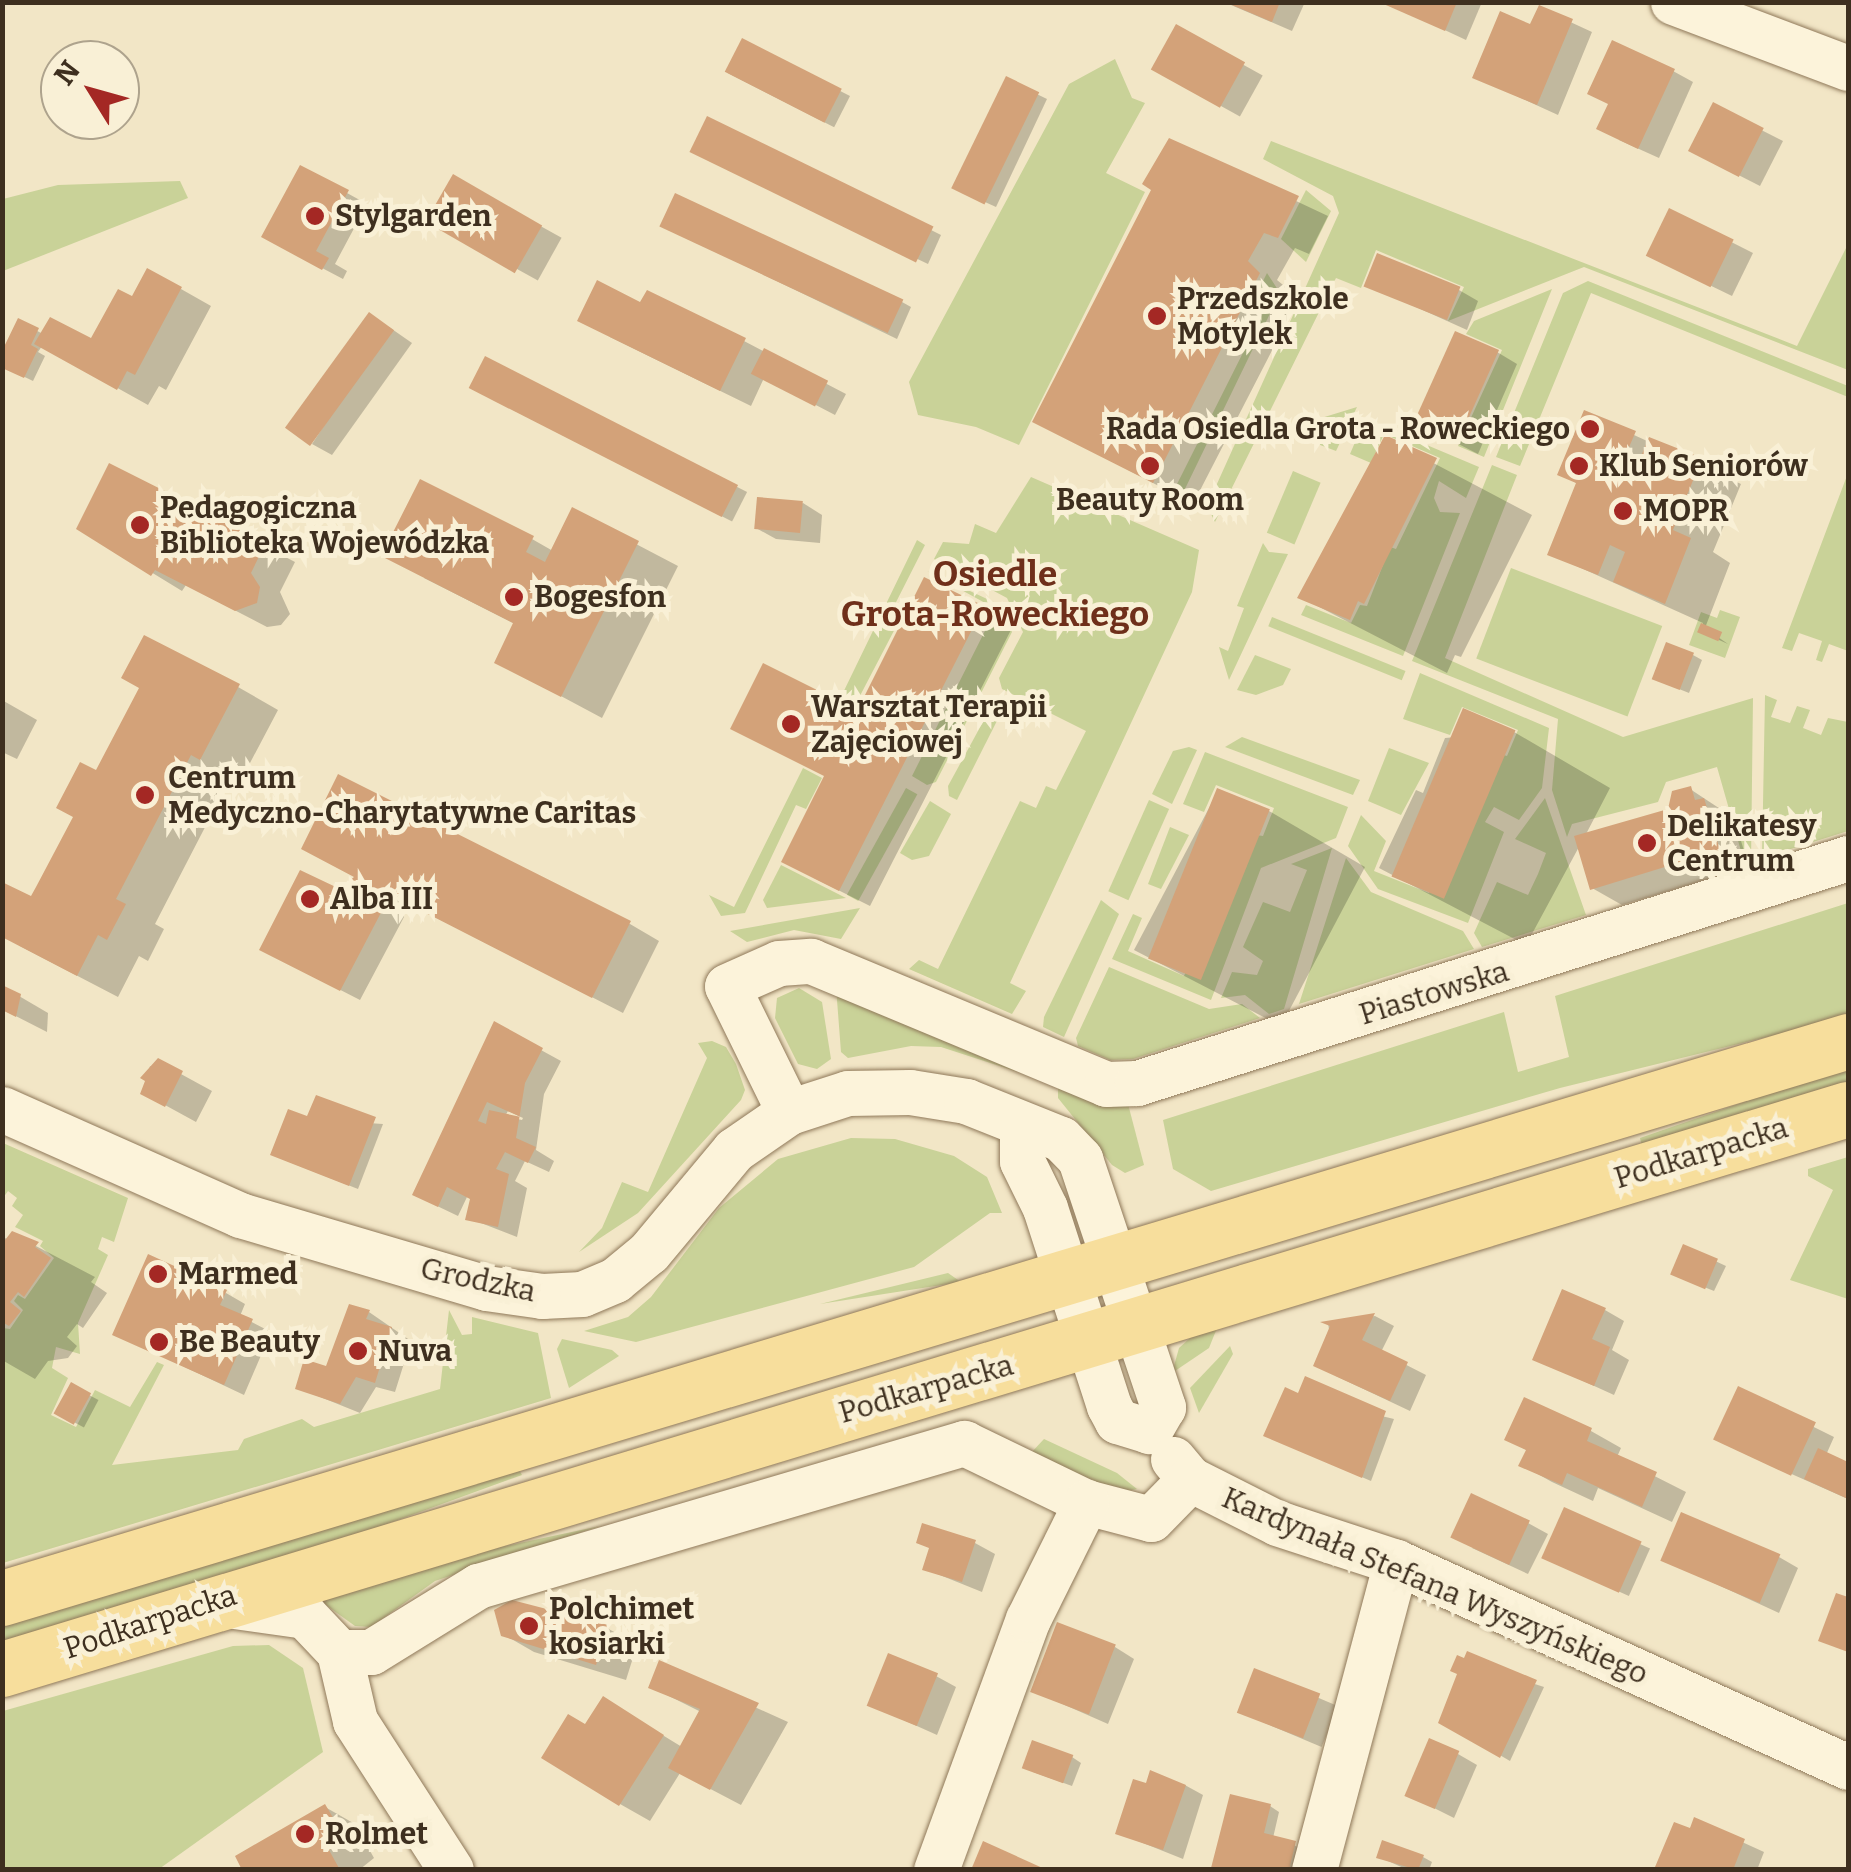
<!DOCTYPE html>
<html>
<head>
<meta charset="utf-8">
<style>
  body { margin:0 }
  #map { position:relative; width:1851px; height:1872px; overflow:hidden; background:#f2e6c6; font-family:Bitter,serif }
  div>[style] { position:absolute }
  .green>* { inset:0; background:#c9d298; transform-origin:0 0 }
  .shadow>* { inset:0; background:#0003; transform-origin:0 0 }
  .building>* { inset:0; background:#d3a279; transform-origin:0 0 }
  .roads { filter:drop-shadow(0 0 2px #8f7859) drop-shadow(0 0 2px #8f7859) }
  .minor>* { height:45px; margin:-22.5px; padding:0 22.5px; transform-origin:22.5px; border-radius:22.5px; background:#fcf3da }
  .major>* { height:55px; margin:-27.5px; padding:0 27.5px; transform-origin:27.5px; border-radius:27.5px; background:#f7de9c }
  .dots>* { width:28px; height:28px; translate:-50% -50%; box-sizing:border-box; border:5px solid #f9f0d6; border-radius:50% }
  span { translate:-50% -50%; white-space:nowrap; text-align:center; line-height:1.15; -webkit-text-stroke:10px #f9f0d6; paint-order:stroke }
  .poi-label { font-size:30px; color:#3e2f1f; font-weight:700 }
  .left { translate:0 -50%; text-align:left }
  .right { translate:-100% -50%; text-align:right }
  .street-label { font-size:30px; color:#3e2f1f }
  .quarter-label { font-size:35px; color:#6f2f1a; font-weight:700 }
  .frame { position:absolute; inset:0; border:5px solid #3e2f1f; pointer-events:none }
  .north { position:absolute; left:40px; top:40px; width:100px; height:100px; box-sizing:border-box; background:#f9f0d6; border:2px solid #aea38d; border-radius:50%; rotate:307deg; font-size:28px; font-weight:700; line-height:40px; text-align:center; color:#3e2f1f }
  .north::after { content:''; display:block; margin:auto; width:35px; height:45px; background:#a42824; clip-path:polygon(50% 0,100% 100%,50% 72%,0 100%) }
</style>
</head>
<body>
<div id="map">
  <div class="green">
    <div style="clip-path:polygon(1115px 59px,1132px 98px,1145px 103px,1106px 173px,1145px 192px,1019px 445px,976px 427px,918px 415px,909px 382px,1069px 84px)"></div>
    <div style="clip-path:polygon(1271px 141px,1797px 346px,1848px 244px,1848px 370px,1584px 267px,1448px 321px,1464px 287px,1376px 250px,1361px 288px,1336px 278px,1215px 522px,1207px 506px,1339px 213px,1333px 196px,1263px 159px)"></div>
    <div style="clip-path:polygon(180px 181px,188px 198px,3px 271px,3px 199px,58px 185px)"></div>
    <div style="clip-path:polygon(1306px 190px,1331px 211px,1306px 262px,1281px 239px)"></div>
    <div style="clip-path:polygon(1267px 273px,1280px 293px,1183px 493px,1167px 504px,1271px 297px,1264px 293px,1255px 307px,1251px 305px)"></div>
    <div style="clip-path:polygon(1588px 281px,1848px 386px,1848px 397px,1591px 293px,1520px 466px,1496px 457px,1563px 293px)"></div>
    <div style="clip-path:polygon(1552px 289px,1484px 457px,1458px 446px,1502px 350px,1466px 334px,1474px 321px)"></div>
    <div style="clip-path:polygon(1357px 407px,1336px 451px,1307px 440px,1318px 419px)"></div>
    <div style="clip-path:polygon(1365px 419px,1479px 467px,1466px 498px,1439px 481px,1434px 498px,1440px 512px,1460px 513px,1403px 656px,1301px 615px,1306px 605px,1351px 623px,1360px 605px,1367px 606px,1390px 547px,1396px 549px,1440px 458px,1384px 434px,1371px 463px,1350px 454px)"></div>
    <div style="clip-path:polygon(1492px 465px,1517px 475px,1445px 658px,1623px 737px,1753px 698px,1751px 863px,1745px 865px,1717px 767px,1666px 782px,1658px 802px,1572px 824px,1567px 837px,1552px 790px,1558px 719px,1412px 661px)"></div>
    <div style="left:1293px;top:471px;width:30px;height:67px;rotate:23deg"></div>
    <div style="clip-path:polygon(1848px 473px,1848px 651px,1829px 644px,1822px 662px,1816px 660px,1822px 641px,1799px 633px,1792px 651px,1782px 648px)"></div>
    <div style="clip-path:polygon(1031px 477px,1199px 550px,1192px 592px,1010px 983px,1026px 991px,1012px 1014px,909px 969px,919px 960px,938px 969px,1020px 801px,1036px 808px,1046px 786px,1056px 790px,1086px 731px,1002px 689px,999px 678px,1023px 632px,1007px 598px,934px 559px,943px 542px,969px 544px,975px 524px,996px 533px)"></div>
    <div style="clip-path:polygon(917px 540px,925px 545px,888px 618px,898px 623px,851px 713px,839px 707px,840px 699px)"></div>
    <div style="clip-path:polygon(1263px 543px,1269px 552px,1288px 554px,1229px 680px,1219px 647px,1228px 651px,1244px 608px,1237px 606px)"></div>
    <div style="left:1511px;top:568px;width:162px;height:97px;rotate:21deg"></div>
    <div style="clip-path:polygon(927px 571px,1000px 605px,1012px 632px,936px 782px,927px 785px,912px 776px,996px 609px)"></div>
    <div style="clip-path:polygon(1720px 610px,1740px 617px,1725px 658px,1689px 645px,1701px 612px,1717px 618px)"></div>
    <div style="left:1272px;top:617px;width:144px;height:10px;rotate:22deg"></div>
    <div style="clip-path:polygon(1255px 655px,1291px 669px,1283px 685px,1256px 695px,1237px 690px)"></div>
    <div style="clip-path:polygon(1420px 673px,1549px 728px,1542px 788px,1519px 820px,1494px 807px,1485px 822px,1504px 832px,1468px 923px,1378px 889px,1348px 846px,1361px 815px,1386px 841px,1374px 871px,1429px 893px,1438px 875px,1444px 878px,1467px 818px,1474px 821px,1500px 754px,1507px 756px,1518px 730px,1462px 707px,1450px 735px,1403px 719px)"></div>
    <div style="clip-path:polygon(1765px 695px,1777px 700px,1771px 717px,1790px 723px,1797px 706px,1810px 710px,1803px 728px,1821px 735px,1828px 718px,1848px 722px,1848px 831px,1762px 858px)"></div>
    <div style="clip-path:polygon(996px 698px,1006px 703px,957px 800px,949px 796px,948px 786px)"></div>
    <div style="clip-path:polygon(1242px 737px,1360px 780px,1353px 795px,1225px 747px)"></div>
    <div style="clip-path:polygon(1189px 747px,1197px 750px,1172px 804px,1152px 794px,1173px 751px)"></div>
    <div style="clip-path:polygon(1389px 748px,1429px 763px,1401px 815px,1368px 801px)"></div>
    <div style="clip-path:polygon(1205px 752px,1348px 807px,1336px 838px,1261px 868px,1211px 1000px,1112px 959px,1133px 914px,1142px 918px,1128px 951px,1184px 976px,1192px 957px,1200px 959px,1223px 899px,1230px 901px,1256px 835px,1263px 836px,1274px 808px,1216px 785px,1204px 812px,1183px 804px)"></div>
    <div style="clip-path:polygon(803px 768px,822px 778px,806px 809px,796px 805px,745px 913px,721px 916px,709px 895px,734px 907px)"></div>
    <div style="left:906px;top:788px;width:13px;height:122px;rotate:29deg"></div>
    <div style="clip-path:polygon(1545px 798px,1586px 915px,1482px 947px,1474px 933px,1497px 882px,1528px 895px,1538px 874px,1546px 853px,1515px 839px)"></div>
    <div style="left:1149px;top:800px;width:22px;height:100px;rotate:24deg"></div>
    <div style="clip-path:polygon(930px 801px,951px 814px,929px 856px,912px 860px,900px 853px)"></div>
    <div style="clip-path:polygon(1170px 827px,1189px 835px,1161px 889px,1148px 884px)"></div>
    <div style="clip-path:polygon(1332px 848px,1284px 1009px,1269px 1014px,1245px 995px,1221px 998px,1232px 972px,1257px 975px,1263px 961px,1243px 947px,1263px 902px,1290px 912px,1307px 870px,1291px 864px)"></div>
    <div style="clip-path:polygon(1346px 858px,1371px 892px,1463px 931px,1474px 949px,1299px 1004px)"></div>
    <div style="clip-path:polygon(781px 865px,846px 898px,767px 908px,763px 900px)"></div>
    <div style="clip-path:polygon(1101px 900px,1119px 914px,1064px 1037px,1043px 1027px,1044px 1017px)"></div>
    <div style="clip-path:polygon(1848px 903px,1848px 1017px,1560px 1088px,1211px 1191px,1173px 1169px,1163px 1120px,1504px 1012px,1518px 1072px,1569px 1057px,1555px 996px)"></div>
    <div style="clip-path:polygon(860px 908px,841px 939px,794px 930px,747px 942px,730px 931px)"></div>
    <div style="clip-path:polygon(1109px 967px,1209px 1009px,1242px 1004px,1260px 1018px,1133px 1059px,1110px 1060px,1078px 1046px,1076px 1038px)"></div>
    <div style="clip-path:polygon(836px 987px,1040px 1079px,941px 1047px,911px 1046px,848px 1058px,841px 1052px)"></div>
    <div style="clip-path:polygon(799px 988px,822px 1002px,831px 1059px,817px 1069px,798px 1064px,775px 1018px,777px 998px)"></div>
    <div style="clip-path:polygon(712px 1041px,726px 1047px,736px 1064px,745px 1090px,741px 1100px,638px 1213px,579px 1252px,602px 1228px,622px 1182px,648px 1192px,707px 1058px,698px 1043px)"></div>
    <div style="clip-path:polygon(1848px 1066px,1848px 1085px,1642px 1147px,1640px 1138px)"></div>
    <div style="clip-path:polygon(1058px 1084px,1128px 1104px,1144px 1165px,1125px 1173px,1112px 1165px,1058px 1098px)"></div>
    <div style="clip-path:polygon(851px 1138px,895px 1139px,954px 1156px,987px 1177px,1002px 1213px,990px 1213px,914px 1267px,636px 1342px,584px 1331px,628px 1317px,651px 1297px,719px 1208px,778px 1159px)"></div>
    <div style="clip-path:polygon(3px 1143px,128px 1198px,114px 1242px,102px 1237px,98px 1249px,108px 1255px,78px 1323px,80px 1354px,56px 1347px,52px 1368px,68px 1378px,51px 1415px,76px 1427px,95px 1390px,130px 1407px,157px 1362px,164px 1365px,112px 1465px,238px 1450px,244px 1439px,302px 1419px,314px 1427px,440px 1389px,449px 1310px,462px 1335px,472px 1334px,472px 1317px,538px 1333px,551px 1398px,3px 1563px,3px 1328px,10px 1329px,23px 1310px,14px 1301px,18px 1295px,25px 1299px,54px 1258px,40px 1246px,43px 1241px,15px 1227px,23px 1215px,12px 1206px,17px 1198px,8px 1191px,3px 1198px)"></div>
    <div style="clip-path:polygon(1848px 1157px,1848px 1299px,1790px 1280px,1833px 1190px,1808px 1176px,1808px 1169px)"></div>
    <div style="clip-path:polygon(948px 1273px,961px 1282px,820px 1304px)"></div>
    <div style="clip-path:polygon(1201px 1328px,1217px 1328px,1209px 1348px,1172px 1373px,1179px 1348px)"></div>
    <div style="clip-path:polygon(562px 1339px,612px 1350px,619px 1356px,569px 1388px,557px 1349px)"></div>
    <div style="clip-path:polygon(1230px 1346px,1233px 1354px,1199px 1413px,1190px 1388px)"></div>
    <div style="clip-path:polygon(1044px 1439px,1117px 1473px,1137px 1489px,1118px 1493px,1030px 1454px)"></div>
    <div style="clip-path:polygon(518px 1468px,522px 1475px,365px 1532px,3px 1643px,3px 1624px)"></div>
    <div style="clip-path:polygon(600px 1526px,435px 1581px,371px 1627px,355px 1626px,319px 1600px,472px 1553px)"></div>
    <div style="clip-path:polygon(269px 1645px,303px 1668px,323px 1752px,159px 1869px,3px 1869px,3px 1711px,233px 1646px)"></div>
  </div>
  <div class="shadow">
    <div style="clip-path:polygon(1224px 2px,1305px 2px,1292px 31px)"></div>
    <div style="clip-path:polygon(1385px 2px,1482px 2px,1466px 40px)"></div>
    <div style="clip-path:polygon(1540px 8px,1592px 32px,1558px 115px,1475px 77px,1532px 27px)"></div>
    <div style="left:1177px;top:28px;width:98px;height:47px;rotate:29deg"></div>
    <div style="left:744px;top:42px;width:119px;height:35px;rotate:27deg"></div>
    <div style="clip-path:polygon(1673px 71px,1693px 82px,1659px 158px,1619px 140px)"></div>
    <div style="clip-path:polygon(1008px 80px,1047px 99px,996px 207px,965px 193px)"></div>
    <div style="clip-path:polygon(1714px 106px,1783px 141px,1760px 186px,1711px 161px)"></div>
    <div style="clip-path:polygon(709px 119px,941px 235px,928px 264px,703px 157px)"></div>
    <div style="clip-path:polygon(1170px 142px,1328px 216px,1309px 254px,1295px 248px,1277px 280px,1299px 298px,1193px 504px,1035px 421px,1154px 189px)"></div>
    <div style="left:454px;top:178px;width:123px;height:49px;rotate:29deg"></div>
    <div style="clip-path:polygon(347px 193px,367px 204px,335px 264px,347px 271px,343px 279px,284px 248px)"></div>
    <div style="clip-path:polygon(1670px 211px,1753px 253px,1732px 296px,1668px 265px)"></div>
    <div style="clip-path:polygon(673px 231px,902px 302px,911px 307px,897px 339px)"></div>
    <div style="clip-path:polygon(181px 289px,211px 306px,166px 390px,159px 386px,148px 405px,42px 346px,38px 352px,45px 356px,33px 381px,2px 366px,20px 322px,43px 334px,92px 341px)"></div>
    <div style="clip-path:polygon(1459px 290px,1478px 301px,1467px 330px,1405px 302px)"></div>
    <div style="clip-path:polygon(642px 305px,744px 341px,846px 394px,835px 415px,764px 378px,751px 406px,610px 337px)"></div>
    <div style="clip-path:polygon(389px 327px,412px 343px,332px 455px,312px 444px)"></div>
    <div style="clip-path:polygon(1497px 352px,1517px 364px,1478px 454px,1427px 428px)"></div>
    <div style="left:486px;top:359px;width:293px;height:33px;rotate:27deg"></div>
    <div style="clip-path:polygon(1586px 413px,1741px 484px,1713px 552px,1730px 563px,1705px 628px,1728px 644px,1701px 632px,1703px 623px,1550px 554px,1578px 484px,1561px 474px)"></div>
    <div style="clip-path:polygon(1386px 438px,1532px 515px,1461px 657px,1455px 655px,1447px 673px,1300px 597px)"></div>
    <div style="clip-path:polygon(110px 466px,295px 562px,280px 592px,290px 614px,281px 625px,267px 627px,186px 585px,182px 591px,79px 528px)"></div>
    <div style="clip-path:polygon(803px 503px,822px 515px,820px 543px,776px 539px,756px 528px)"></div>
    <div style="clip-path:polygon(573px 511px,678px 566px,602px 718px,497px 662px,515px 624px,424px 578px,532px 539px,553px 551px)"></div>
    <div style="clip-path:polygon(925px 580px,1013px 626px,870px 906px,814px 878px,838px 703px,858px 715px)"></div>
    <div style="clip-path:polygon(1693px 655px,1702px 660px,1689px 693px,1664px 683px)"></div>
    <div style="clip-path:polygon(238px 687px,278px 710px,241px 780px,232px 775px,155px 924px,164px 929px,148px 961px,139px 956px,118px 997px,20px 946px,32px 900px,97px 773px)"></div>
    <div style="clip-path:polygon(2px 700px,37px 720px,17px 759px,2px 752px)"></div>
    <div style="clip-path:polygon(1514px 732px,1610px 788px,1585px 836px,1670px 811px,1690px 789px,1734px 818px,1749px 867px,1622px 905px,1592px 888px,1580px 845px,1526px 945px,1379px 868px,1416px 790px,1423px 793px,1445px 738px)"></div>
    <div style="clip-path:polygon(1218px 791px,1269px 811px,1365px 867px,1281px 1026px,1134px 950px)"></div>
    <div style="clip-path:polygon(357px 878px,630px 924px,659px 941px,623px 1013px,402px 900px,404px 917px,360px 1000px,282px 960px)"></div>
    <div style="clip-path:polygon(19px 996px,48px 1013px,47px 1032px,2px 1009px)"></div>
    <div style="clip-path:polygon(evenodd,495px 1025px,561px 1061px,544px 1094px,536px 1150px,554px 1161px,549px 1172px,525px 1161px,515px 1181px,527px 1188px,517px 1237px,468px 1218px,472px 1199px,467px 1197px,458px 1216px,435px 1205px,495px 1025px,508px 1111px,523px 1118px,522px 1120px,505px 1116px,508px 1111px)"></div>
    <div style="clip-path:polygon(159px 1062px,212px 1091px,196px 1122px,143px 1093px,150px 1066px,156px 1069px)"></div>
    <div style="clip-path:polygon(308px 1119px,383px 1124px,358px 1189px,282px 1159px)"></div>
    <div style="clip-path:polygon(13px 1234px,95px 1277px,91px 1282px,107px 1293px,83px 1328px,77px 1324px,67px 1337px,77px 1346px,68px 1358px,48px 1361px,35px 1379px,2px 1360px,2px 1236px,8px 1240px)"></div>
    <div style="clip-path:polygon(1685px 1247px,1726px 1266px,1714px 1291px,1682px 1278px)"></div>
    <div style="clip-path:polygon(226px 1293px,245px 1304px,240px 1316px,271px 1332px,244px 1395px,115px 1334px)"></div>
    <div style="clip-path:polygon(1605px 1310px,1624px 1321px,1612px 1350px,1629px 1360px,1614px 1395px,1535px 1359px)"></div>
    <div style="clip-path:polygon(369px 1312px,411px 1341px,395px 1392px,376px 1387px,360px 1413px,298px 1388px,328px 1369px)"></div>
    <div style="clip-path:polygon(1375px 1316px,1394px 1326px,1381px 1352px,1426px 1375px,1410px 1411px,1336px 1376px,1328px 1323px)"></div>
    <div style="left:72px;top:1386px;width:30px;height:31px;rotate:28deg"></div>
    <div style="clip-path:polygon(1739px 1390px,1834px 1437px,1826px 1455px,1848px 1465px,1848px 1499px,1735px 1449px)"></div>
    <div style="clip-path:polygon(1299px 1396px,1394px 1419px,1371px 1481px,1275px 1440px)"></div>
    <div style="clip-path:polygon(1591px 1431px,1621px 1448px,1617px 1457px,1686px 1492px,1672px 1522px,1598px 1488px,1593px 1501px,1552px 1482px,1522px 1465px,1528px 1451px,1507px 1439px)"></div>
    <div style="left:1566px;top:1511px;width:92px;height:52px;rotate:24deg"></div>
    <div style="clip-path:polygon(1528px 1523px,1548px 1534px,1528px 1574px,1472px 1548px)"></div>
    <div style="clip-path:polygon(975px 1543px,995px 1554px,982px 1592px,925px 1569px)"></div>
    <div style="clip-path:polygon(1779px 1557px,1798px 1568px,1779px 1613px,1664px 1560px)"></div>
    <div style="clip-path:polygon(607px 1628px,637px 1645px,626px 1680px,534px 1652px,503px 1634px)"></div>
    <div style="clip-path:polygon(1115px 1647px,1134px 1659px,1108px 1724px,1033px 1691px)"></div>
    <div style="clip-path:polygon(1465px 1661px,1544px 1687px,1510px 1761px,1441px 1721px)"></div>
    <div style="clip-path:polygon(660px 1664px,788px 1722px,741px 1805px,680px 1773px,650px 1821px,620px 1804px,587px 1727px,633px 1717px,682px 1747px,701px 1712px,651px 1687px)"></div>
    <div style="left:1255px;top:1671px;width:91px;height:44px;rotate:23deg"></div>
    <div style="clip-path:polygon(936px 1676px,956px 1687px,937px 1735px,870px 1705px)"></div>
    <div style="clip-path:polygon(1458px 1754px,1477px 1765px,1454px 1818px,1408px 1795px)"></div>
    <div style="clip-path:polygon(1072px 1757px,1081px 1763px,1072px 1786px,1033px 1772px)"></div>
    <div style="clip-path:polygon(1183px 1784px,1203px 1795px,1183px 1859px,1118px 1833px,1148px 1786px)"></div>
    <div style="clip-path:polygon(1270px 1806px,1279px 1812px,1273px 1838px,1304px 1849px,1299px 1870px,1214px 1867px)"></div>
    <div style="clip-path:polygon(325px 1807px,355px 1824px,374px 1858px,359px 1870px,245px 1870px)"></div>
    <div style="clip-path:polygon(1696px 1821px,1764px 1852px,1757px 1870px,1658px 1866px)"></div>
    <div style="clip-path:polygon(1379px 1857px,1423px 1857px,1432px 1862px,1429px 1870px,1408px 1870px)"></div>
  </div>
  <div class="building">
    <div style="clip-path:polygon(1225px 2px,1280px 2px,1272px 22px)"></div>
    <div style="clip-path:polygon(1379px 2px,1457px 2px,1445px 31px)"></div>
    <div style="clip-path:polygon(1539px 5px,1573px 19px,1537px 105px,1472px 78px,1500px 11px,1530px 24px)"></div>
    <div style="left:1176px;top:24px;width:79px;height:52px;rotate:29deg"></div>
    <div style="left:742px;top:38px;width:112px;height:38px;rotate:27deg"></div>
    <div style="clip-path:polygon(1612px 40px,1675px 69px,1638px 149px,1596px 129px,1608px 104px,1587px 94px)"></div>
    <div style="left:1006px;top:76px;width:37px;height:125px;rotate:26deg"></div>
    <div style="left:1713px;top:102px;width:57px;height:55px;rotate:27deg"></div>
    <div style="left:707px;top:116px;width:252px;height:40px;rotate:26deg"></div>
    <div style="clip-path:polygon(1169px 138px,1299px 196px,1278px 238px,1264px 233px,1248px 261px,1260px 273px,1153px 483px,1032px 422px,1151px 190px,1142px 184px)"></div>
    <div style="clip-path:polygon(300px 165px,349px 190px,316px 251px,329px 258px,322px 270px,261px 237px)"></div>
    <div style="left:453px;top:174px;width:103px;height:55px;rotate:30deg"></div>
    <div style="left:675px;top:193px;width:252px;height:37px;rotate:25deg"></div>
    <div style="left:1669px;top:208px;width:72px;height:53px;rotate:26deg"></div>
    <div style="left:1377px;top:253px;width:90px;height:36px;rotate:22deg"></div>
    <div style="clip-path:polygon(147px 268px,182px 287px,135px 375px,127px 371px,117px 390px,34px 344px,50px 317px,91px 338px,118px 289px,132px 296px)"></div>
    <div style="clip-path:polygon(597px 280px,640px 302px,647px 290px,746px 338px,720px 391px,577px 321px)"></div>
    <div style="left:369px;top:312px;width:31px;height:143px;rotate:36deg"></div>
    <div style="clip-path:polygon(18px 318px,39px 328px,31px 345px,38px 349px,24px 378px,2px 368px,2px 351px)"></div>
    <div style="clip-path:polygon(1455px 331px,1499px 350px,1457px 444px,1425px 430px,1418px 413px)"></div>
    <div style="left:764px;top:348px;width:72px;height:29px;rotate:27deg"></div>
    <div style="left:485px;top:356px;width:284px;height:36px;rotate:27deg"></div>
    <div style="clip-path:polygon(1584px 410px,1636px 431px,1623px 461px,1637px 466px,1649px 437px,1702px 458px,1673px 530px,1691px 538px,1665px 604px,1613px 582px,1625px 552px,1610px 545px,1598px 575px,1547px 555px,1576px 483px,1557px 475px)"></div>
    <div style="clip-path:polygon(1385px 435px,1437px 458px,1364px 604px,1358px 601px,1350px 620px,1297px 598px)"></div>
    <div style="clip-path:polygon(109px 463px,266px 542px,251px 573px,260px 587px,257px 603px,235px 611px,155px 570px,151px 576px,76px 529px)"></div>
    <div style="clip-path:polygon(420px 479px,534px 536px,526px 552px,545px 562px,572px 507px,639px 541px,561px 697px,494px 663px,513px 623px,381px 556px)"></div>
    <div style="left:757px;top:497px;width:46px;height:32px;rotate:5deg"></div>
    <div style="clip-path:polygon(924px 577px,984px 606px,839px 891px,781px 862px,824px 776px,730px 729px,763px 663px,839px 701px,837px 711px,853px 719px)"></div>
    <div style="left:1701px;top:623px;width:23px;height:10px;rotate:23deg"></div>
    <div style="clip-path:polygon(144px 635px,240px 684px,200px 760px,191px 755px,116px 899px,126px 904px,107px 940px,98px 935px,77px 976px,2px 937px,2px 882px,31px 896px,36px 887px,73px 817px,56px 808px,80px 762px,96px 770px,139px 688px,121px 678px)"></div>
    <div style="left:1666px;top:642px;width:30px;height:40px;rotate:21deg"></div>
    <div style="left:1463px;top:708px;width:57px;height:183px;rotate:23deg"></div>
    <div style="clip-path:polygon(338px 774px,631px 921px,592px 998px,383px 891px,385px 905px,340px 991px,259px 950px,300px 870px,340px 889px,354px 877px,301px 849px)"></div>
    <div style="clip-path:polygon(1691px 786px,1695px 800px,1704px 798px,1720px 850px,1590px 890px,1574px 836px,1668px 809px,1672px 791px)"></div>
    <div style="left:1217px;top:788px;width:57px;height:184px;rotate:22deg"></div>
    <div style="clip-path:polygon(2px 985px,21px 994px,16px 1017px,2px 1010px)"></div>
    <div style="clip-path:polygon(evenodd,494px 1021px,543px 1048px,525px 1083px,516px 1138px,536px 1147px,528px 1163px,505px 1152px,496px 1169px,509px 1174px,498px 1227px,465px 1220px,470px 1199px,447px 1187px,438px 1207px,412px 1195px,494px 1021px,487px 1102px,521px 1117px,489px 1110px,486px 1124px,478px 1121px,487px 1102px)"></div>
    <div style="clip-path:polygon(158px 1058px,183px 1071px,165px 1107px,140px 1094px,145px 1081px,140px 1078px)"></div>
    <div style="clip-path:polygon(316px 1095px,376px 1117px,349px 1186px,270px 1155px,288px 1109px,307px 1116px)"></div>
    <div style="clip-path:polygon(12px 1231px,39px 1242px,35px 1247px,51px 1258px,24px 1297px,18px 1292px,10px 1302px,21px 1311px,9px 1326px,2px 1322px,2px 1244px)"></div>
    <div style="left:1683px;top:1244px;width:38px;height:33px;rotate:23deg"></div>
    <div style="clip-path:polygon(148px 1254px,227px 1290px,220px 1305px,253px 1319px,224px 1385px,112px 1335px)"></div>
    <div style="clip-path:polygon(1562px 1289px,1606px 1308px,1592px 1339px,1610px 1347px,1594px 1386px,1532px 1360px)"></div>
    <div style="clip-path:polygon(349px 1304px,370px 1310px,366px 1319px,392px 1327px,375px 1383px,356px 1377px,340px 1404px,295px 1389px,304px 1359px,326px 1366px)"></div>
    <div style="clip-path:polygon(1375px 1313px,1362px 1340px,1408px 1362px,1390px 1401px,1313px 1366px,1330px 1326px,1320px 1322px)"></div>
    <div style="clip-path:polygon(1305px 1376px,1386px 1411px,1362px 1478px,1263px 1436px,1285px 1387px,1298px 1393px)"></div>
    <div style="left:71px;top:1382px;width:23px;height:36px;rotate:29deg"></div>
    <div style="left:1738px;top:1386px;width:86px;height:59px;rotate:25deg"></div>
    <div style="clip-path:polygon(1524px 1397px,1592px 1428px,1587px 1441px,1657px 1472px,1642px 1507px,1567px 1473px,1562px 1485px,1518px 1466px,1526px 1450px,1504px 1440px)"></div>
    <div style="clip-path:polygon(1818px 1448px,1848px 1462px,1848px 1499px,1804px 1479px)"></div>
    <div style="left:1471px;top:1493px;width:65px;height:49px;rotate:25deg"></div>
    <div style="left:1564px;top:1507px;width:85px;height:56px;rotate:24deg"></div>
    <div style="left:1681px;top:1512px;width:108px;height:53px;rotate:23deg"></div>
    <div style="clip-path:polygon(922px 1523px,976px 1540px,962px 1582px,922px 1570px,929px 1548px,916px 1543px)"></div>
    <div style="clip-path:polygon(1836px 1593px,1848px 1597px,1848px 1652px,1818px 1641px)"></div>
    <div style="clip-path:polygon(512px 1600px,608px 1625px,596px 1665px,501px 1636px,494px 1610px)"></div>
    <div style="left:1057px;top:1622px;width:63px;height:75px;rotate:21deg"></div>
    <div style="clip-path:polygon(1467px 1651px,1537px 1680px,1500px 1758px,1438px 1723px,1457px 1674px,1450px 1671px,1457px 1655px,1464px 1658px)"></div>
    <div style="left:888px;top:1653px;width:54px;height:57px;rotate:22deg"></div>
    <div style="clip-path:polygon(659px 1660px,759px 1703px,710px 1790px,668px 1768px,700px 1709px,648px 1688px)"></div>
    <div style="left:1254px;top:1668px;width:71px;height:48px;rotate:21deg"></div>
    <div style="clip-path:polygon(603px 1696px,664px 1735px,619px 1806px,541px 1758px,568px 1714px,585px 1724px)"></div>
    <div style="left:1429px;top:1738px;width:33px;height:63px;rotate:23deg"></div>
    <div style="left:1032px;top:1740px;width:44px;height:30px;rotate:20deg"></div>
    <div style="clip-path:polygon(1150px 1770px,1186px 1785px,1163px 1850px,1115px 1834px,1133px 1779px,1146px 1783px)"></div>
    <div style="clip-path:polygon(1230px 1794px,1271px 1804px,1264px 1833px,1296px 1841px,1289px 1870px,1211px 1868px)"></div>
    <div style="clip-path:polygon(325px 1804px,346px 1840px,329px 1850px,340px 1870px,242px 1870px,235px 1856px)"></div>
    <div style="clip-path:polygon(1694px 1817px,1745px 1839px,1733px 1870px,1655px 1867px,1674px 1822px,1690px 1828px)"></div>
    <div style="clip-path:polygon(1382px 1840px,1424px 1855px,1418px 1870px,1376px 1858px)"></div>
    <div style="clip-path:polygon(983px 1841px,1047px 1870px,971px 1870px)"></div>
  </div>
  <div class="roads">
    <div class="minor">
      <div style="left:1673px;top:2px;width:187px;rotate:20.7deg"></div>
      <div style="left:2px;top:1109px;width:261px;rotate:24deg"></div>
      <div style="left:240px;top:1215px;width:257px;rotate:16.5deg"></div>
      <div style="left:486px;top:1288px;width:57px;rotate:8.1deg"></div>
      <div style="left:542px;top:1296px;width:40px;rotate:-2.9deg"></div>
      <div style="left:582px;top:1294px;width:36px;rotate:-23deg"></div>
      <div style="left:615px;top:1280px;width:44px;rotate:-39.5deg"></div>
      <div style="left:649px;top:1252px;width:133px;rotate:-50.2deg"></div>
      <div style="left:734px;top:1150px;width:67px;rotate:-34.6deg"></div>
      <div style="left:789px;top:1112px;width:62px;rotate:-17.9deg"></div>
      <div style="left:848px;top:1093px;width:62px;rotate:-0.9deg"></div>
      <div style="left:910px;top:1092px;width:57px;rotate:9.1deg"></div>
      <div style="left:966px;top:1101px;width:102px;rotate:21.8deg"></div>
      <div style="left:1061px;top:1139px;width:28px;rotate:46deg"></div>
      <div style="left:1080px;top:1159px;width:262px;rotate:71.5deg"></div>
      <div style="left:1163px;top:1407px;width:28px;rotate:120deg"></div>
      <div style="left:789px;top:1112px;width:140px;rotate:-116.2deg"></div>
      <div style="left:727px;top:986px;width:57px;rotate:-23.9deg"></div>
      <div style="left:779px;top:963px;width:32px;rotate:-4deg"></div>
      <div style="left:811px;top:961px;width:320px;rotate:22.6deg"></div>
      <div style="left:1106px;top:1084px;width:31px;rotate:-2deg"></div>
      <div style="left:1137px;top:1083px;width:746px;rotate:-17.56deg"></div>
      <div style="left:1022px;top:1126px;width:35px;rotate:90deg"></div>
      <div style="left:1022px;top:1161px;width:52px;rotate:63.9deg"></div>
      <div style="left:1045px;top:1208px;width:208px;rotate:72.1deg"></div>
      <div style="left:1109px;top:1406px;width:17px;rotate:62deg"></div>
      <div style="left:1117px;top:1421px;width:34px;rotate:17deg"></div>
      <div style="left:1173px;top:1459px;width:26px;rotate:50deg"></div>
      <div style="left:1190px;top:1479px;width:97px;rotate:26.8deg"></div>
      <div style="left:1277px;top:1523px;width:125px;rotate:18.1deg"></div>
      <div style="left:1396px;top:1562px;width:496px;rotate:24.4deg"></div>
      <div style="left:220px;top:1604px;width:86px;rotate:8deg"></div>
      <div style="left:305px;top:1616px;width:50px;rotate:46.6deg"></div>
      <div style="left:339px;top:1652px;width:71px;rotate:76.9deg"></div>
      <div style="left:355px;top:1721px;width:177px;rotate:57.2deg"></div>
      <div style="left:339px;top:1652px;width:32px"></div>
      <div style="left:371px;top:1652px;width:126px;rotate:-31.7deg"></div>
      <div style="left:478px;top:1586px;width:507px;rotate:-16.4deg"></div>
      <div style="left:964px;top:1443px;width:136px;rotate:25.8deg"></div>
      <div style="left:1086px;top:1502px;width:67px;rotate:14.7deg"></div>
      <div style="left:1151px;top:1519px;width:56px;rotate:-45.7deg"></div>
      <div style="left:936px;top:1870px;width:267px;rotate:-69.9deg"></div>
      <div style="left:1028px;top:1619px;width:131px;rotate:-63.6deg"></div>
      <div style="left:1314px;top:1870px;width:319px;rotate:-75.1deg"></div>
    </div>
    <div class="major">
      <div style="left:2px;top:1598px;width:1928px;rotate:-16.79deg"></div>
      <div style="left:2px;top:1669px;width:1929px;rotate:-16.88deg"></div>
    </div>
  </div>
  <div class="dots">
    <div style="left:315px;top:216px;background:#a42824"></div>
    <div style="left:1157px;top:316px;background:#a42824"></div>
    <div style="left:1590px;top:429px;background:#a42824"></div>
    <div style="left:1150px;top:466px;background:#a42824"></div>
    <div style="left:1579px;top:466px;background:#a42824"></div>
    <div style="left:1623px;top:511px;background:#a42824"></div>
    <div style="left:140px;top:525px;background:#a42824"></div>
    <div style="left:514px;top:597px;background:#a42824"></div>
    <div style="left:791px;top:724px;background:#a42824"></div>
    <div style="left:145px;top:795px;background:#a42824"></div>
    <div style="left:1647px;top:843px;background:#a42824"></div>
    <div style="left:310px;top:899px;background:#a42824"></div>
    <div style="left:158px;top:1274px;background:#a42824"></div>
    <div style="left:159px;top:1342px;background:#a42824"></div>
    <div style="left:358px;top:1351px;background:#a42824"></div>
    <div style="left:529px;top:1626px;background:#a42824"></div>
    <div style="left:305px;top:1834px;background:#a42824"></div>
  </div>
  <div class="poi-label">
    <span class="left" style="left:335px;top:216px">Stylgarden</span>
    <span class="left" style="left:1177px;top:316px">Przedszkole<br>Motylek</span>
    <span class="right" style="left:1570px;top:429px">Rada Osiedla Grota - Roweckiego</span>
    <span class="left" style="left:1599px;top:466px">Klub Seniorów</span>
    <span style="left:1150px;top:500px">Beauty Room</span>
    <span class="left" style="left:160px;top:525px">Pedagogiczna<br>Biblioteka Wojewódzka</span>
    <span class="left" style="left:1643px;top:511px">MOPR</span>
    <span class="left" style="left:534px;top:597px">Bogesfon</span>
    <span class="left" style="left:811px;top:724px">Warsztat Terapii<br>Zajęciowej</span>
    <span class="left" style="left:168px;top:795px">Centrum<br>Medyczno-Charytatywne Caritas</span>
    <span class="left" style="left:1667px;top:843px">Delikatesy<br>Centrum</span>
    <span class="left" style="left:330px;top:899px">Alba III</span>
    <span class="left" style="left:178px;top:1274px">Marmed</span>
    <span class="left" style="left:179px;top:1342px">Be Beauty</span>
    <span class="left" style="left:378px;top:1351px">Nuva</span>
    <span class="left" style="left:549px;top:1626px">Polchimet<br>kosiarki</span>
    <span class="left" style="left:325px;top:1834px">Rolmet</span>
  </div>
  <div class="street-label">
    <span style="left:1434px;top:993px;rotate:-17deg">Piastowska</span>
    <span style="left:1701px;top:1153px;rotate:-17deg">Podkarpacka</span>
    <span style="left:478px;top:1280px;rotate:12deg">Grodzka</span>
    <span style="left:926px;top:1389px;rotate:-16deg">Podkarpacka</span>
    <span style="left:1435px;top:1586px;rotate:23deg">Kardynała Stefana Wyszyńskiego</span>
    <span style="left:150px;top:1622px;rotate:-18deg">Podkarpacka</span>
  </div>
  <div class="quarter-label">
    <span style="left:995px;top:594px">Osiedle<br>Grota-Roweckiego</span>
  </div>
  <div class="frame"></div>
  <div class="north">N</div>
</div>
</body>
</html>
